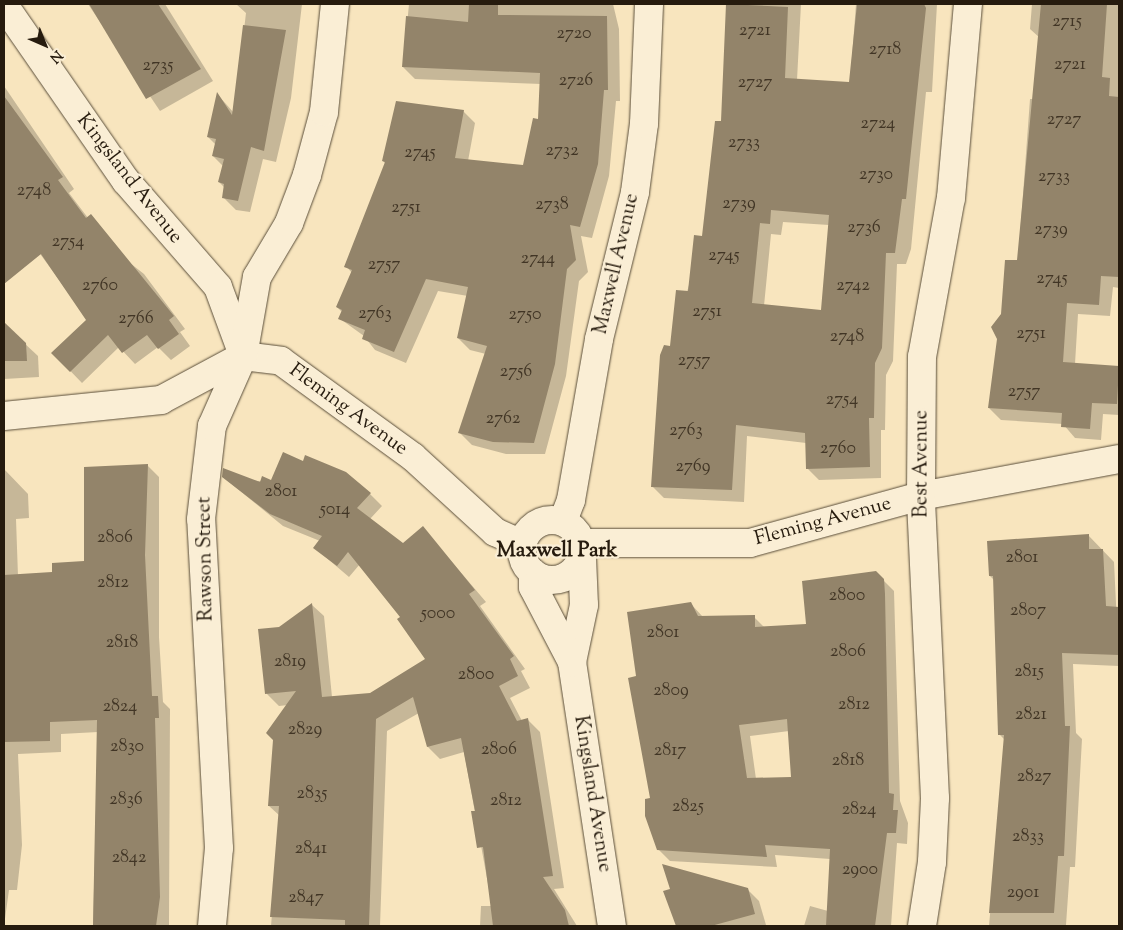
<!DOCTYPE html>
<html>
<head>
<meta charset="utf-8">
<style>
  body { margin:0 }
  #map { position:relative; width:1123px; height:930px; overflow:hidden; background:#f8e5be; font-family:"Sorts Mill Goudy",serif }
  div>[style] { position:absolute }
  .shadow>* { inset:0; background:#0003 }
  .building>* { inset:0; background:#93846a }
  .roads { filter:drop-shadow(0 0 1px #5a4e3a) drop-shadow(0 0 1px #5a4e3a) }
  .minor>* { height:28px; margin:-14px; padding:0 14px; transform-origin:14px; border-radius:14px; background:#faeed5 }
  .minor>.ring { margin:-14px; padding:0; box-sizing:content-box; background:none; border:28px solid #faeed5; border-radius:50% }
  span { translate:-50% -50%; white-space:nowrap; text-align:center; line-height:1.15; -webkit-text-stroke:4.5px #faeed5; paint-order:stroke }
  .number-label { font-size:18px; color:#413525 }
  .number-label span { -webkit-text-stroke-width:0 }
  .street-label { font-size:20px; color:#261b0e }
  .neighbourhood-label { font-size:21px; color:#261b0e; font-weight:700 }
  .frame { position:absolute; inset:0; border:5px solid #261b0e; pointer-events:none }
  .north { position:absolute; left:20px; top:20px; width:50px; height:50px; -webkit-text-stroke:4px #faeed5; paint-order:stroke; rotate:136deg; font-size:14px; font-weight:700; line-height:20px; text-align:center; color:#261b0e }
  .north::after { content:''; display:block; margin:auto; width:18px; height:22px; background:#261b0e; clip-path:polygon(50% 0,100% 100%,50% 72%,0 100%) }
</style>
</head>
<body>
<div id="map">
  <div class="shadow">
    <div style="clip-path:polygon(88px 4px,165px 4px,213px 81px,160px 111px)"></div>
    <div style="clip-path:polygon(236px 4px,302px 4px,291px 98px,276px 162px,263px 159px,250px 212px,236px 210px,224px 198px,225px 188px,219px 182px,223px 166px,213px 156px,216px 145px,208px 137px,218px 95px,234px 113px,246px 13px)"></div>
    <div style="clip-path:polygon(409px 4px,613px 4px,619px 29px,620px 101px,616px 101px,609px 176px,592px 238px,581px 236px,588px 272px,579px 281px,566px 376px,545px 454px,506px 454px,472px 445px,460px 433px,486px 354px,470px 350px,458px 338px,468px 296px,438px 291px,406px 363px,375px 350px,364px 336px,339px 318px,342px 312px,337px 307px,352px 273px,346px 266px,386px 164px,383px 161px,463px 111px,475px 123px,468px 161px,524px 167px,540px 120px,541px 84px,415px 79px,403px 67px)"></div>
    <div style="clip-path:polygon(evenodd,727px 4px,801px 4px,797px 80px,850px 83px,856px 4px,937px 4px,932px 92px,926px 92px,911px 249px,906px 264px,897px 264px,893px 361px,886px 375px,885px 430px,881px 430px,881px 478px,819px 480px,807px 468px,806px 443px,747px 436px,744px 502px,664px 498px,652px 486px,671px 347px,703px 237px,723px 122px,727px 4px,783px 222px,829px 225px,822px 311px,764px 306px,771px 234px,781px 235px,783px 222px)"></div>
    <div style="clip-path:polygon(1032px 4px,1119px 4px,1119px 288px,1113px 287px,1110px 316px,1078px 314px,1075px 364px,1119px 367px,1119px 415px,1103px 414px,1101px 440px,1075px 438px,1063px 424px,1001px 420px,989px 408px,1002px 314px,1018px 262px,1030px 99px,1036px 99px,1040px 38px,1030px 29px)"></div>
    <div style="clip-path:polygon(4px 86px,74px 189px,69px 193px,88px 218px,91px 215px,130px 263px,144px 274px,185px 329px,180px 332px,190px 346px,171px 360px,158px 347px,135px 364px,119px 347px,82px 383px,53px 353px,88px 320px,4px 204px)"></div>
    <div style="clip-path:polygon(7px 327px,38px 356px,39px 377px,4px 379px)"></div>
    <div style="clip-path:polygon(147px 465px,159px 477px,159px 637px,163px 702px,170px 709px,169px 926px,93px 926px,98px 732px,61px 734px,61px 752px,18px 754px,22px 845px,17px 890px,9px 890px,4px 926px,4px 469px,28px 494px,29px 518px,16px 519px,18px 576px,54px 574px,85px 562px)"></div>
    <div style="clip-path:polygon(223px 477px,370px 494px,382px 506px,370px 519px,403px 544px,423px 528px,486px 602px,480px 606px,525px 669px,521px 671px,530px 688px,510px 698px,522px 721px,528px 720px,540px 732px,564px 888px,554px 889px,577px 926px,480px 926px,481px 906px,492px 906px,464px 752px,440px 759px,428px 747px,419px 713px,387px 731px,380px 926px,271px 926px,280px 816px,269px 806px,288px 705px,279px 706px,267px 694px,260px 631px,280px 629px,312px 605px,324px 616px,332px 697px,370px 694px,427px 659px,402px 617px,360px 564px,349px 577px,315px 548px,320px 541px,283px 526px)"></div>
    <div style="clip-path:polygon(1088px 535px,1114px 562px,1119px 666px,1073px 664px,1076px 733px,1082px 739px,1075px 867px,1070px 867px,1066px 925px,989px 926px,1005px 740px,1000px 735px,994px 580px,990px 576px)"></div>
    <div style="clip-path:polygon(evenodd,876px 573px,894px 591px,900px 801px,908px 823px,907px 844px,897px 843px,891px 926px,804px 926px,810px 906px,828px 911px,830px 859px,775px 855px,777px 867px,670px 861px,658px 849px,638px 677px,690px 603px,703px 617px,754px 617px,765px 628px,807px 625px,876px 573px,789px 731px,792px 778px,756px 779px,750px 736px,789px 731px)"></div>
    <div style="clip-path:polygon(747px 889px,759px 901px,766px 925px,680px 926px,665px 892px)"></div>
  </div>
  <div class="building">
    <div style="clip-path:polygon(89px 4px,158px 4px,201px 69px,146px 99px)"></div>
    <div style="clip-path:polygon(469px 4px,498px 4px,498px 15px,607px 16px,608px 90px,604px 90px,598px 164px,580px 227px,570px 225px,576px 260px,567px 269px,555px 364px,534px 443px,493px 442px,458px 433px,487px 346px,457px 338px,468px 287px,426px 279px,394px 352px,362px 339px,365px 330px,338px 319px,342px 310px,336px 307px,352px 270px,344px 267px,385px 162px,382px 161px,396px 101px,464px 110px,455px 158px,523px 165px,533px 118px,538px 119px,540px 73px,402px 67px,406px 16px,468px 22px)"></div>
    <div style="clip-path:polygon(evenodd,726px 4px,788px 7px,785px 78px,849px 82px,857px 4px,924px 4px,926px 8px,906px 199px,902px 199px,895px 253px,886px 253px,882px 348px,875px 363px,874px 418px,869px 418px,870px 467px,806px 469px,805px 433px,736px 425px,732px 490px,651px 487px,660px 355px,664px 345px,670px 346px,676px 290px,688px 291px,694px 235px,702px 236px,715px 121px,721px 121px,726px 4px,771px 210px,829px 215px,821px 310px,752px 303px,760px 223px,770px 224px,771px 210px)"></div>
    <div style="clip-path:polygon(1041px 4px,1107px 4px,1102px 77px,1110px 78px,1109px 96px,1119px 97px,1119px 277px,1101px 276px,1099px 305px,1067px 303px,1063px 362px,1119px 366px,1117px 404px,1092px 403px,1090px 429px,1061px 427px,1062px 413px,988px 408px,997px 339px,991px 327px,1001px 314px,1005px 260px,1017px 260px)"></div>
    <div style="clip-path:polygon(243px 25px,286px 30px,264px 151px,251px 147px,238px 201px,222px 198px,224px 184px,218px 182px,224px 159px,212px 156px,216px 139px,207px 137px,217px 92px,232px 115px)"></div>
    <div style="clip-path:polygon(4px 96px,63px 177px,58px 180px,86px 218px,91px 214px,174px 316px,169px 320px,179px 334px,158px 349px,147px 335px,122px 353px,108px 335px,70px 372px,51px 353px,86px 320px,41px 254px,4px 284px)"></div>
    <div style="clip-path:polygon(4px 322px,26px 343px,27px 361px,4px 361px)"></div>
    <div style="clip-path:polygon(283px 452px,303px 461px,305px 455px,346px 472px,371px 493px,357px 508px,403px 543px,423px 526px,475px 590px,469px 594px,514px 656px,510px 659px,518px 676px,499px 686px,517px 721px,528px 718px,553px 876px,543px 877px,565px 910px,569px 926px,493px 926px,483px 847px,477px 848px,471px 811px,475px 811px,461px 738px,427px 747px,413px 697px,376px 719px,369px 926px,345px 926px,345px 920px,270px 917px,279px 806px,268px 806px,273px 740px,266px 733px,296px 691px,265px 694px,258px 629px,279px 627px,312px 603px,322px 697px,370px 693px,425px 659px,397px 619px,400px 617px,348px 552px,337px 566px,313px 548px,322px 536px,270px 514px,222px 477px,223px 468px,260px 482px,262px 476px,271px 480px)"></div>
    <div style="clip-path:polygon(148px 464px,145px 555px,152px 696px,158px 696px,159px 718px,155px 718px,160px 897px,156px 926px,93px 926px,97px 720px,50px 722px,50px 741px,4px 742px,4px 575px,52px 572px,52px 563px,84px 561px,84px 467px)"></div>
    <div style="clip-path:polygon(1089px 534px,1089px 549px,1103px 549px,1106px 606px,1119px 607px,1119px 655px,1062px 653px,1065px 726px,1070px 726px,1064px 856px,1058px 856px,1054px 913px,989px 913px,1004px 735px,998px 735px,993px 576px,989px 576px,987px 541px)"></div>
    <div style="clip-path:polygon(evenodd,876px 571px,884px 579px,885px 594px,889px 793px,894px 794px,893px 810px,898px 810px,896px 833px,887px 833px,875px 926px,826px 926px,830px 849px,765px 845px,767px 857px,657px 850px,645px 816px,645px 799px,650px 798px,628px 678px,636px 676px,627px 612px,691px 602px,698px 616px,755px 615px,755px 627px,806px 624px,802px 581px,876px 571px,787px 719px,791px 777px,747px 778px,739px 725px,787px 719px)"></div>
    <div style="clip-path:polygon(662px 864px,748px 888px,755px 914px,711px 926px,676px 926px,663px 891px,670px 889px)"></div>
  </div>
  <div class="roads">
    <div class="minor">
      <div style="left:4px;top:5px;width:214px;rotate:55.3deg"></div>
      <div style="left:126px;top:181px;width:140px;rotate:49deg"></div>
      <div style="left:218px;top:287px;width:72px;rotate:69.8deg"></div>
      <div style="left:4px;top:416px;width:158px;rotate:-5.8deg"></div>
      <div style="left:161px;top:400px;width:93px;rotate:-28.2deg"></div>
      <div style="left:243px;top:356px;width:38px;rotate:7deg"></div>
      <div style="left:281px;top:361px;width:163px;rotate:36deg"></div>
      <div style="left:413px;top:457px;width:111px;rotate:42.4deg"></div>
      <div style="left:495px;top:532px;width:30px;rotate:24deg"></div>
      <div class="ring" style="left:522px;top:520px;width:32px;height:32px"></div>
      <div style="left:563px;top:521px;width:22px;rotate:-69deg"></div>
      <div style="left:571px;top:500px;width:163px;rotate:-80.1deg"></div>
      <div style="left:599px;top:339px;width:151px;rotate:-76.2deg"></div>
      <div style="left:635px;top:192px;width:69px;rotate:-82.5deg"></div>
      <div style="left:644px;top:124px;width:120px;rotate:-87.6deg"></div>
      <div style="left:582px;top:543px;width:168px"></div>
      <div style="left:750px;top:543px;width:177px;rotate:-15.4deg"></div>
      <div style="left:921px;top:496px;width:201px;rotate:-10.6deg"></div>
      <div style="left:582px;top:558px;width:47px;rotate:87.6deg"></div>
      <div style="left:584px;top:605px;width:58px;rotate:101.9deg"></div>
      <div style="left:572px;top:662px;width:267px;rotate:81.4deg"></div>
      <div style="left:533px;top:573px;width:14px;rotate:90deg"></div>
      <div style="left:533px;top:587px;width:85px;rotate:62.5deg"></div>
      <div style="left:212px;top:926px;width:78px;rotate:-84.9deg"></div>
      <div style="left:219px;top:848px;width:329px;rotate:-93.1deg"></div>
      <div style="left:201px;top:519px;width:94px;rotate:-83.3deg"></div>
      <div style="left:212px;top:426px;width:77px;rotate:-66.1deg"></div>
      <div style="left:243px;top:356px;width:80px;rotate:-80deg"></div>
      <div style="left:257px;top:277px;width:63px;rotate:-59.3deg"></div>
      <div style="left:289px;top:223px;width:51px;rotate:-69.4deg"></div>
      <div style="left:307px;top:175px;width:65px;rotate:-74.9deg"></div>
      <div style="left:324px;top:112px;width:109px;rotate:-84.2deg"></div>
      <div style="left:922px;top:926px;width:65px;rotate:-81.1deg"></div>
      <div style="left:932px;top:862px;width:64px;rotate:-87.3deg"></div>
      <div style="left:935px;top:798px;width:302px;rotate:-92.7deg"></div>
      <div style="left:921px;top:496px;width:139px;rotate:-89.6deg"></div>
      <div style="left:922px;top:357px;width:162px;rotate:-79.7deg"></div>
      <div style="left:951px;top:198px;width:195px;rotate:-85deg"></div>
    </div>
  </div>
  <div class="number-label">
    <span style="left:1067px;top:22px">2715</span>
    <span style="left:755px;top:31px">2721</span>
    <span style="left:574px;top:34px">2720</span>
    <span style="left:885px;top:50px">2718</span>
    <span style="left:1070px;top:65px">2721</span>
    <span style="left:158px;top:66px">2735</span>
    <span style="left:576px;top:81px">2726</span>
    <span style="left:755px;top:83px">2727</span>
    <span style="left:1064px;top:120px">2727</span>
    <span style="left:878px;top:124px">2724</span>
    <span style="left:744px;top:143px">2733</span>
    <span style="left:562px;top:151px">2732</span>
    <span style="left:420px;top:153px">2745</span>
    <span style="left:876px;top:175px">2730</span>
    <span style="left:1054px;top:177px">2733</span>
    <span style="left:34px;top:191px">2748</span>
    <span style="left:739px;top:204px">2739</span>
    <span style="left:552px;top:205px">2738</span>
    <span style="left:406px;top:208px">2751</span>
    <span style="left:864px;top:228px">2736</span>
    <span style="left:1051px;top:230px">2739</span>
    <span style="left:68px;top:242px">2754</span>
    <span style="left:724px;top:256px">2745</span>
    <span style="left:538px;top:259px">2744</span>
    <span style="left:384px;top:265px">2757</span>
    <span style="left:1052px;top:279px">2745</span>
    <span style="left:100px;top:286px">2760</span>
    <span style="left:853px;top:286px">2742</span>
    <span style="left:707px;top:312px">2751</span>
    <span style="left:375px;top:314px">2763</span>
    <span style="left:525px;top:315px">2750</span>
    <span style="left:136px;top:319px">2766</span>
    <span style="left:1031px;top:334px">2751</span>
    <span style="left:847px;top:337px">2748</span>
    <span style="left:694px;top:361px">2757</span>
    <span style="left:516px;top:372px">2756</span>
    <span style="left:1024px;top:392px">2757</span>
    <span style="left:842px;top:400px">2754</span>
    <span style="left:503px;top:419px">2762</span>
    <span style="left:686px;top:431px">2763</span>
    <span style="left:838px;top:449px">2760</span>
    <span style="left:693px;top:467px">2769</span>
    <span style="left:281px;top:492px">2801</span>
    <span style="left:335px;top:510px">5014</span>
    <span style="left:115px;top:538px">2806</span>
    <span style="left:1022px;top:558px">2801</span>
    <span style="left:113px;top:583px">2812</span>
    <span style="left:847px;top:596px">2800</span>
    <span style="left:1028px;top:611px">2807</span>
    <span style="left:438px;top:614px">5000</span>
    <span style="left:663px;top:633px">2801</span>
    <span style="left:122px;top:643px">2818</span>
    <span style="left:848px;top:652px">2806</span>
    <span style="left:290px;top:662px">2819</span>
    <span style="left:1029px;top:672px">2815</span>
    <span style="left:476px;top:675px">2800</span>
    <span style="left:671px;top:691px">2809</span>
    <span style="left:854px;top:705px">2812</span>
    <span style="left:120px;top:707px">2824</span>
    <span style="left:1031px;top:715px">2821</span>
    <span style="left:305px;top:730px">2829</span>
    <span style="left:127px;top:747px">2830</span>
    <span style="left:499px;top:750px">2806</span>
    <span style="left:670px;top:751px">2817</span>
    <span style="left:848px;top:761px">2818</span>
    <span style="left:1034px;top:777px">2827</span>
    <span style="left:312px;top:794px">2835</span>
    <span style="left:126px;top:800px">2836</span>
    <span style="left:506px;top:801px">2812</span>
    <span style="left:688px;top:807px">2825</span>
    <span style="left:859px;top:810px">2824</span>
    <span style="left:1028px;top:837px">2833</span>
    <span style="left:311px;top:849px">2841</span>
    <span style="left:129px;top:858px">2842</span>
    <span style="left:860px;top:870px">2900</span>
    <span style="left:1023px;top:893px">2901</span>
    <span style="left:306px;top:898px">2847</span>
  </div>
  <div class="street-label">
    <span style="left:129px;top:179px;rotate:52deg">Kingsland Avenue</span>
    <span style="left:617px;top:264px;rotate:-77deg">Maxwell Avenue</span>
    <span style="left:348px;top:410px;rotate:36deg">Fleming Avenue</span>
    <span style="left:922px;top:464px;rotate:-90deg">Best Avenue</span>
    <span style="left:823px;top:522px;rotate:-15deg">Fleming Avenue</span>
    <span style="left:206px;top:559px;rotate:-91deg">Rawson Street</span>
    <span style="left:592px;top:794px;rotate:81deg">Kingsland Avenue</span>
  </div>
  <div class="neighbourhood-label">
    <span style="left:557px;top:551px">Maxwell Park</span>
  </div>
  <div class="frame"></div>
  <div class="north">N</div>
</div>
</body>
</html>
